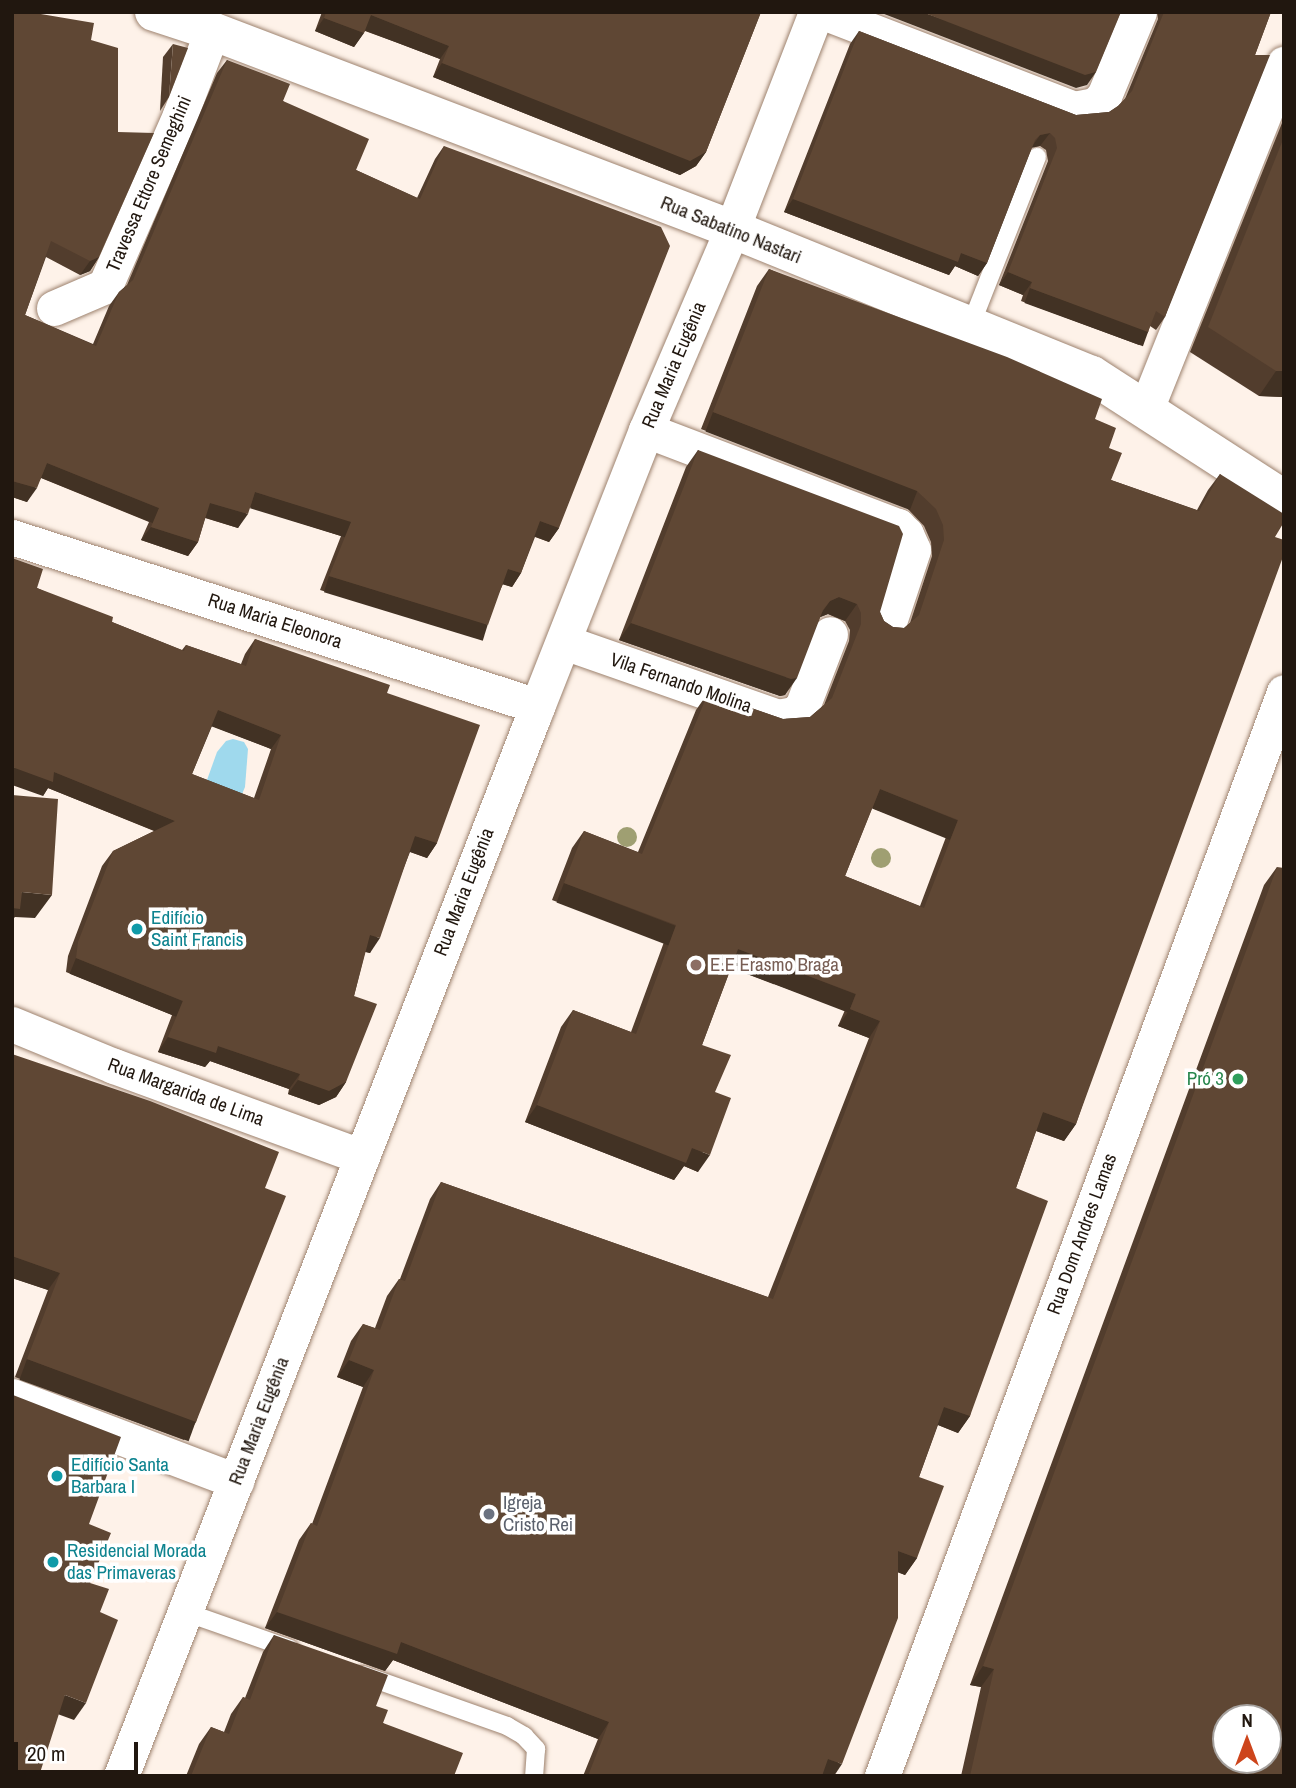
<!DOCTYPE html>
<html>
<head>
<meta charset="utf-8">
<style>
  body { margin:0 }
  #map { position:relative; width:1296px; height:1788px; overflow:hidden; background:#fef2e9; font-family:"Archivo Narrow",sans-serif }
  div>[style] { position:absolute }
  .water>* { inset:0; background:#9fd9ed }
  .roads { filter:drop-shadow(0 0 2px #9d826e) drop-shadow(0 0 2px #9d826e) }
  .service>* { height:18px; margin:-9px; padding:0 9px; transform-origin:9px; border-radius:9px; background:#fff }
  .minor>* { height:35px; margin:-17.5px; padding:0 17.5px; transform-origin:17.5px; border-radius:17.5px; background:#fff }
  .tertiary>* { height:38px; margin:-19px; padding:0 19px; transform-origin:19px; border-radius:19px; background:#fff }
  .trees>* { width:20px; height:20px; margin:-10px; border-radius:50%; background:#9f9f72 }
  .wall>* { inset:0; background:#523d2d }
  .shaded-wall>* { inset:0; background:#423224; transform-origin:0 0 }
  .building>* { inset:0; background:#5f4734 }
  .dots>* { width:19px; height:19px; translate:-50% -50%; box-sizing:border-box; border:4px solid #fff; border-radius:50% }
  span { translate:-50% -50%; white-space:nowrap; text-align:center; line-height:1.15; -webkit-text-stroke:7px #fff; paint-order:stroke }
  .street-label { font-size:19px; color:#21170f }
  .culture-label { font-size:19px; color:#0d838f }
  .left { translate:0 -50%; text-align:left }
  .education-label { font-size:19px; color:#785e54 }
  .leisure-label { font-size:19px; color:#27864d }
  .right { translate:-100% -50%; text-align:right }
  .worship-label { font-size:19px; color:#5b616d }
  .frame { position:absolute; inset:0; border:14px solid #21170f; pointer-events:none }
  .north { position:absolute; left:1212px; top:1704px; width:70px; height:70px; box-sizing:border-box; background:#fff; border:2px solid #a6a29f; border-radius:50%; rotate:0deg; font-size:19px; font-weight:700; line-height:28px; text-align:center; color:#21170f }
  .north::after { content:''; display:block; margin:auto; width:24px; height:32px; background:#cd451c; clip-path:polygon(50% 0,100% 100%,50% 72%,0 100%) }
  .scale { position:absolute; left:14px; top:1742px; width:124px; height:32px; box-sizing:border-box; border:4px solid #21170f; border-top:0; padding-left:9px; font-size:21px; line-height:24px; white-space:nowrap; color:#21170f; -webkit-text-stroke:5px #fff; paint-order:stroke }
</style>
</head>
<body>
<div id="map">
  <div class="water">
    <div style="clip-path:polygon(233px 739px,244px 742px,248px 749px,245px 787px,240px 799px,209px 786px,207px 780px,217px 752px,226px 741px)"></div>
  </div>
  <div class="roads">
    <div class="service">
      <div style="left:970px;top:327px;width:183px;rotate:-68.5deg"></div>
      <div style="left:185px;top:1612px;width:111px;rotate:19.4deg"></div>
      <div style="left:363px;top:1675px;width:153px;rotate:19.5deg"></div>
      <div style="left:507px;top:1726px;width:20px;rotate:30deg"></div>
      <div style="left:524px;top:1736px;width:18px;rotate:47deg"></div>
      <div style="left:536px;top:1749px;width:27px;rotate:94deg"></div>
    </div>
    <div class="minor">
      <div style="left:823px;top:12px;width:269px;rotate:21.1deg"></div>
      <div style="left:1074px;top:109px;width:21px;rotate:-11deg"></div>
      <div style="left:1095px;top:105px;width:13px;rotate:-45deg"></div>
      <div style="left:1104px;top:96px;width:91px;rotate:-67.4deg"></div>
      <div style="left:54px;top:308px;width:56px;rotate:-23.3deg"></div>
      <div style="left:105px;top:286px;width:187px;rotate:-66.3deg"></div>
      <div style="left:180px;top:115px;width:90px;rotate:-69.1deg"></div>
      <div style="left:1146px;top:409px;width:372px;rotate:-68.2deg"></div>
      <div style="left:646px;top:430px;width:270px;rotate:20.9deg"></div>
      <div style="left:898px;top:526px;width:11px;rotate:45deg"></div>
      <div style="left:906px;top:534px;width:17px;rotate:66deg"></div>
      <div style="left:913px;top:550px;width:79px;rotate:108.4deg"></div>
      <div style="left:12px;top:537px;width:552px;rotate:17.84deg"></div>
      <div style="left:564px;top:642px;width:227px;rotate:19.3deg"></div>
      <div style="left:778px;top:717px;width:16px;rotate:-11deg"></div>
      <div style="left:794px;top:714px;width:11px;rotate:-41deg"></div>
      <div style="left:802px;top:707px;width:78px;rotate:-69deg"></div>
      <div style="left:12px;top:1024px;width:110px;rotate:22.4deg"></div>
      <div style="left:114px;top:1066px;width:264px;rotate:20.1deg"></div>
      <div style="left:12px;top:1396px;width:240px;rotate:20.8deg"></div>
      <div style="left:121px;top:1776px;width:1136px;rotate:-68.74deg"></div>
      <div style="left:533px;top:717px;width:308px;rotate:-68.5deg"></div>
      <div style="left:646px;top:430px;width:219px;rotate:-66.8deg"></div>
      <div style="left:732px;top:229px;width:233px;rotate:-68.8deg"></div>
      <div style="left:882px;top:1776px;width:1156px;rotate:-69.65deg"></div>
    </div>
    <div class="tertiary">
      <div style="left:154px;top:12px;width:61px;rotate:18.1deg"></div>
      <div style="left:212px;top:31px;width:556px;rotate:20.85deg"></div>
      <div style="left:732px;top:229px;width:388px;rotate:22.1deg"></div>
      <div style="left:1092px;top:375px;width:229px;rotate:32.9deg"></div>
    </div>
  </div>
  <div class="trees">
    <div style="left:627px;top:837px"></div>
    <div style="left:881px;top:858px"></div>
  </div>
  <div class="wall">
    <div style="clip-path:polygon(12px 12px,91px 40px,99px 257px,90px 271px,80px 275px,46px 257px,25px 315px,93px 344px,109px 306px,119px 292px,127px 285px,217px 73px,227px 60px,283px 101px,356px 170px,417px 198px,435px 159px,444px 146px,559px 528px,549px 542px,535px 537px,521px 573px,512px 587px,503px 584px,478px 638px,320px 590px,341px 536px,250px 507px,238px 528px,205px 518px,198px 542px,188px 556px,141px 540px,149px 522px,41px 478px,27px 502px,12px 497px)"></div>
    <div style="clip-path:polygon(322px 12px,761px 12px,706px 152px,696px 166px,680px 175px,433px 77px,440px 59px,398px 43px,365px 31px,354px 47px,315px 31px)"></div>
    <div style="clip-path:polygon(1157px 12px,1271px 12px,1255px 55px,1165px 317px,1156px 330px,1150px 326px,1148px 332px,1139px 345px,1021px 301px,1023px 295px,999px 285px,1048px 161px,1046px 150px,1040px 146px,1032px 147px,987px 263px,978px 276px,955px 266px,949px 275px,784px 212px,850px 44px,859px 31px,1076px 115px,1109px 112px,1118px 106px,1125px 99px,1158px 19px)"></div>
    <div style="clip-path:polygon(173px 44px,169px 97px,160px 111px,163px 57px)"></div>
    <div style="clip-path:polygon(1284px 118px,1284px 397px,1259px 396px,1190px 352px)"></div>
    <div style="clip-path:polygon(evenodd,769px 269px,1095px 419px,1109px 448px,1111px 480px,1197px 510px,1208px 490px,1220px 474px,1275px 537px,1076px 1124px,1064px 1141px,1036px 1131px,1016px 1188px,970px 1416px,958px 1433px,938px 1425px,919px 1477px,917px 1558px,905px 1575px,898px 1572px,834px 1776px,583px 1776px,598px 1739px,393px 1660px,385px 1671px,265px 1628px,299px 1540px,311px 1523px,312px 1524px,363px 1387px,337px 1377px,351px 1341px,363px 1324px,375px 1328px,387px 1296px,399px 1279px,400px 1279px,430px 1199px,441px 1182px,768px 1297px,869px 1038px,838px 1026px,845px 1010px,731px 968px,702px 1045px,715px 1092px,698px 1172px,684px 1166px,674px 1180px,525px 1122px,561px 1027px,573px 1010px,631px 1032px,664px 942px,552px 900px,572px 848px,584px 831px,638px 852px,696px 710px,708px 693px,783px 719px,810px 717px,824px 705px,849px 641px,850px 630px,845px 621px,828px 614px,820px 617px,785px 695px,780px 696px,619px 640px,686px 467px,698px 450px,880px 612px,884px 621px,893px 627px,904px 628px,910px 623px,932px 556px,931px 542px,924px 526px,906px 507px,701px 429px,757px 286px,769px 269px,872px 808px,946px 837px,920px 906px,845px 876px,872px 808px)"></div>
    <div style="clip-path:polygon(evenodd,37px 588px,112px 622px,182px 650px,186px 645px,241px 664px,245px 654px,255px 639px,387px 693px,437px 843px,427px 858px,410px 852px,370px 953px,365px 952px,354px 996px,346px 1082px,336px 1097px,319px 1105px,288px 1094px,289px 1089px,210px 1061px,205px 1067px,158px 1052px,172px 1015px,66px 972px,68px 956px,102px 866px,113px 851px,154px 831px,48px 788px,43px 796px,37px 588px,212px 726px,271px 749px,254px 798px,192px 774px,212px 726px)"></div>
    <div style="clip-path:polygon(1277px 867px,1284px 1776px,961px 1776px,981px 1687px,970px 1685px,1264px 885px)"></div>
    <div style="clip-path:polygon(12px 1054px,265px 1188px,196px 1422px,184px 1440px,15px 1377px,48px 1290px,12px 1278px)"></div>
    <div style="clip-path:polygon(274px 1635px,376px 1706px,383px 1723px,454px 1776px,186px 1776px,199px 1744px,211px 1727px,224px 1732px,231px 1714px,243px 1697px,245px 1698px,263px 1652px)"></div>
  </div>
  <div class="shaded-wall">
    <div style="clip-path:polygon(879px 12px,922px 12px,1096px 72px,1087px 85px,1076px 88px)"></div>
    <div style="clip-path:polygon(371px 15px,449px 46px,440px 59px,361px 29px)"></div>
    <div style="clip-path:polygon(324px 18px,364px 33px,354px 47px,315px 31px)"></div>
    <div style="clip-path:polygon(442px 63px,706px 152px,696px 166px,680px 175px,433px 77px)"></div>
    <div style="clip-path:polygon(1050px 133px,1040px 146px,1031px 148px,1040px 135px)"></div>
    <div style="clip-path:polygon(793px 199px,961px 253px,987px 263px,978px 276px,955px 266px,949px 275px,784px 212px)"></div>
    <div style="clip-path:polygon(99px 257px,90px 271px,80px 275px,90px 261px)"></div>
    <div style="clip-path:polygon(1008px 272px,1032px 282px,1023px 295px,999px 285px)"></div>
    <div style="left:1030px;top:288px;width:126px;height:16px;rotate:20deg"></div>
    <div style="clip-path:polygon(1276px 371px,1284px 371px,1284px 397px,1259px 396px)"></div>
    <div style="left:713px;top:412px;width:219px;height:21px;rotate:21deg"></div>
    <div style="left:47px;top:463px;width:121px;height:16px;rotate:22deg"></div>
    <div style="clip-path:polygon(12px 481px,37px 488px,27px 502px,12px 497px)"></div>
    <div style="left:255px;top:492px;width:101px;height:17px;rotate:17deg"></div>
    <div style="clip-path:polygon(210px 503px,248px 514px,238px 528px,200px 516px)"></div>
    <div style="clip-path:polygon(540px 521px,559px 528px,549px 542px,531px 535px)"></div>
    <div style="clip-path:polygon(151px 527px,198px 542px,188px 556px,141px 540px)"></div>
    <div style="clip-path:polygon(508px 569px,521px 573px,512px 587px,498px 583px)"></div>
    <div style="left:329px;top:576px;width:166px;height:17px;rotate:17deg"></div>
    <div style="clip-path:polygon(839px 597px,857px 604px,845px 621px,828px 614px,818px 618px,830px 601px)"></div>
    <div style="clip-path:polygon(631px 623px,797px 678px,785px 695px,780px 696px,619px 640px)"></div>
    <div style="clip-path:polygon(218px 710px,281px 735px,271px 749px,208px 725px)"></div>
    <div style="clip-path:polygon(12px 767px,54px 772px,175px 821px,165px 835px,48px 788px,43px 796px,12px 785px)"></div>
    <div style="left:880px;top:789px;width:84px;height:21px;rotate:22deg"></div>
    <div style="clip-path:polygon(415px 836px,437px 843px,427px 858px,405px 850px)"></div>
    <div style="left:564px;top:883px;width:120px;height:21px;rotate:21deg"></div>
    <div style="clip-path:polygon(22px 892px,52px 895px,35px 918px,15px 917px,12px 920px,12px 906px)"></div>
    <div style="clip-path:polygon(370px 935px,380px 938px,370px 953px,360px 950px)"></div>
    <div style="left:738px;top:949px;width:126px;height:20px;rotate:21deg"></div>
    <div style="left:76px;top:958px;width:115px;height:17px;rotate:22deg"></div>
    <div style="clip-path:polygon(850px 1009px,880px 1021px,869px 1038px,838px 1026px)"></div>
    <div style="clip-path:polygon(168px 1037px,218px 1046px,300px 1074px,289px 1089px,210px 1061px,205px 1067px,158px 1052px)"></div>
    <div style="clip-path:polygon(298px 1080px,346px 1082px,336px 1097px,319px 1105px,288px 1094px)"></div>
    <div style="clip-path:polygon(537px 1105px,692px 1148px,710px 1155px,698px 1172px,684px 1166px,674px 1180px,525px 1122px)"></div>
    <div style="clip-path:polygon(1043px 1112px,1076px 1124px,1064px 1141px,1031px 1129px)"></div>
    <div style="clip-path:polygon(12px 1256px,60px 1273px,48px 1290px,12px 1278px)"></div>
    <div style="left:27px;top:1359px;width:180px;height:22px;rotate:20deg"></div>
    <div style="clip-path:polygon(349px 1360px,374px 1370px,363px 1387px,337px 1377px)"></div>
    <div style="clip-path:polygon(944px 1407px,970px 1416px,958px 1433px,933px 1423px)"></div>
    <div style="clip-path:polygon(898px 1551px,917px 1558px,905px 1575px,886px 1568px)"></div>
    <div style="clip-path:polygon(277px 1612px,401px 1642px,609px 1722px,598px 1739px,393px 1660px,385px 1671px,265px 1628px)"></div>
    <div style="clip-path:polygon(983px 1666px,994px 1669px,981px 1687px,970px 1685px)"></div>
    <div style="clip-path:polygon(65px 1695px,86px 1703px,74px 1720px,52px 1712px)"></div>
    <div style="clip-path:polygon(828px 1759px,842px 1764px,834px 1776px,816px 1776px)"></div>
  </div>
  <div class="building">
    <div style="clip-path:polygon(12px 12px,29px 12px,94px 23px,91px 40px,118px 48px,118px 132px,154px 133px,99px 257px,90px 261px,51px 241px,25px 315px,96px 346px,119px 292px,133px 280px,227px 60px,290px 84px,283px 101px,369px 139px,356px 170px,420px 199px,444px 146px,661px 227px,670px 246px,559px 528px,540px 521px,521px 573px,508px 569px,488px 625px,329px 576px,351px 522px,255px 492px,248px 514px,210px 503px,198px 542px,151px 527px,159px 508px,47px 463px,37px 488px,12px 481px)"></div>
    <div style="clip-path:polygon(326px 12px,761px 12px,706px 152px,690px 161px,442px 63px,449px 46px,371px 15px,364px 33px,324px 18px)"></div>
    <div style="clip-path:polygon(922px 12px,1121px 12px,1096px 72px,1085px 75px)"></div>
    <div style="clip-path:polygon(1164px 12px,1271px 12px,1255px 55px,1270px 55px,1165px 317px,1156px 311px,1148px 332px,1030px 288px,1032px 282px,1008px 272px,1057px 148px,1055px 138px,1050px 133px,1040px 135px,1035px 140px,987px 263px,961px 253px,958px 262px,793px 199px,859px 31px,1076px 115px,1109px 112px,1118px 106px,1132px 91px)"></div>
    <div style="clip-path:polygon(173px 44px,188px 48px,169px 97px)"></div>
    <div style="clip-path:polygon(1284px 137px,1284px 371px,1276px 371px,1208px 327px)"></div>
    <div style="clip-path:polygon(evenodd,769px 269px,1007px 357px,1102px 399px,1095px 419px,1116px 428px,1109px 448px,1122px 453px,1111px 480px,1199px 511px,1220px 474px,1284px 514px,1284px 522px,1275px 537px,1284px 540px,1284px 554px,1076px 1124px,1043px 1112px,1016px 1188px,1048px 1201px,970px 1416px,944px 1407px,919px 1477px,944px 1486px,917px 1558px,898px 1551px,898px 1618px,842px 1764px,828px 1759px,822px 1776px,588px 1776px,609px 1722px,401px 1642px,397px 1654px,277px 1612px,311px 1523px,317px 1526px,374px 1370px,349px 1360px,363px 1324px,380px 1330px,399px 1279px,405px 1281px,441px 1182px,773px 1299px,880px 1021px,850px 1009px,856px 994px,738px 949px,702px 1045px,731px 1055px,715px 1092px,731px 1098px,710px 1155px,692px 1148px,686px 1163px,537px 1105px,573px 1010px,636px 1034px,676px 925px,564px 883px,584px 831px,642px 854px,708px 693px,783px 719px,810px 717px,832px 698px,861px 624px,861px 613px,857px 604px,839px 597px,830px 601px,823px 610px,797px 678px,791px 679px,631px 623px,698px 450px,899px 526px,903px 534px,880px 612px,884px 621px,893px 627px,904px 628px,919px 615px,944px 540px,943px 525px,936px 509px,917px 491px,713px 412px,769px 269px,880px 789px,958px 820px,924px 908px,845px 876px,880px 789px)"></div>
    <div style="clip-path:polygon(evenodd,12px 558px,43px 569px,37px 588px,113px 617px,112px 622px,184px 651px,186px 645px,246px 666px,255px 639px,390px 685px,387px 693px,480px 725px,437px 843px,415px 836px,380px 938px,370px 935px,354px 996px,377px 1004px,346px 1082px,329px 1091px,298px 1080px,300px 1074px,218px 1046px,216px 1053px,168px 1037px,183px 1001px,76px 958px,78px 942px,113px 851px,175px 821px,54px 772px,53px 782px,12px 767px,12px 558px,218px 710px,281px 735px,259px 800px,192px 774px,218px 710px)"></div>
    <div style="clip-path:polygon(12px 795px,58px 799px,52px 895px,22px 892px,20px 909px,12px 908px)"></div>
    <div style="clip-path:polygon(evenodd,1277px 867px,1284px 868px,1284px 1776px,970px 1776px,994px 1669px,983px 1666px,1277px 867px,1226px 1718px,1268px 1718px,1268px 1760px,1226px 1760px,1226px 1718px)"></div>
    <div style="clip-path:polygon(12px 1054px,150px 1101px,279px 1152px,265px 1188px,286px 1196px,196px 1422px,27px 1359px,60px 1273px,12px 1256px)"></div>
    <div style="clip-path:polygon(13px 1395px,121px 1437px,89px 1524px,111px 1533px,90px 1583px,109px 1589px,100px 1612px,118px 1620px,86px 1703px,65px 1695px,39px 1776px,12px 1776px,12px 1398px)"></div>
    <div style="clip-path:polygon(274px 1635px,388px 1675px,376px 1706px,388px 1710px,383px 1723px,463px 1753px,454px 1776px,191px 1776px,211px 1727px,229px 1734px,243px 1697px,250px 1700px)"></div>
  </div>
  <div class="dots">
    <div style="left:137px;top:929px;background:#0f9aa8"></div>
    <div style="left:696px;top:965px;background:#8d6e63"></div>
    <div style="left:1238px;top:1079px;background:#2e9e5b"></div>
    <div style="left:57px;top:1476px;background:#0f9aa8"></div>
    <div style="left:489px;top:1514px;background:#6b7280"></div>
    <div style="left:53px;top:1562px;background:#0f9aa8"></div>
  </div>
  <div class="street-label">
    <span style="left:149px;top:184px;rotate:-67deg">Travessa Ettore Semeghini</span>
    <span style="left:731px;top:230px;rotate:22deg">Rua Sabatino Nastari</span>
    <span style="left:674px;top:365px;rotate:-67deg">Rua Maria Eugênia</span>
    <span style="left:275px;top:621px;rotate:18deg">Rua Maria Eleonora</span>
    <span style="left:681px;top:683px;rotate:19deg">Vila Fernando Molina</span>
    <span style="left:464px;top:892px;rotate:-69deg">Rua Maria Eugênia</span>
    <span style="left:186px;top:1092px;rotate:20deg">Rua Margarida de Lima</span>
    <span style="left:1082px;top:1234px;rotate:-70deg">Rua Dom Andres Lamas</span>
    <span style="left:259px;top:1421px;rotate:-69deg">Rua Maria Eugênia</span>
  </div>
  <div class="culture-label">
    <span class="left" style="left:151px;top:929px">Edifício<br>Saint Francis</span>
    <span class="left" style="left:71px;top:1476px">Edifício Santa<br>Barbara I</span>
    <span class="left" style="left:67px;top:1562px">Residencial Morada<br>das Primaveras</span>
  </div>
  <div class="education-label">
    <span class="left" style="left:710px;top:965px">E.E Erasmo Braga</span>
  </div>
  <div class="leisure-label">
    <span class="right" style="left:1224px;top:1079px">Pró 3</span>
  </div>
  <div class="worship-label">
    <span class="left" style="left:503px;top:1514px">Igreja<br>Cristo Rei</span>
  </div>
  <div class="frame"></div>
  <div class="north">N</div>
  <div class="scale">20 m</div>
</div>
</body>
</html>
